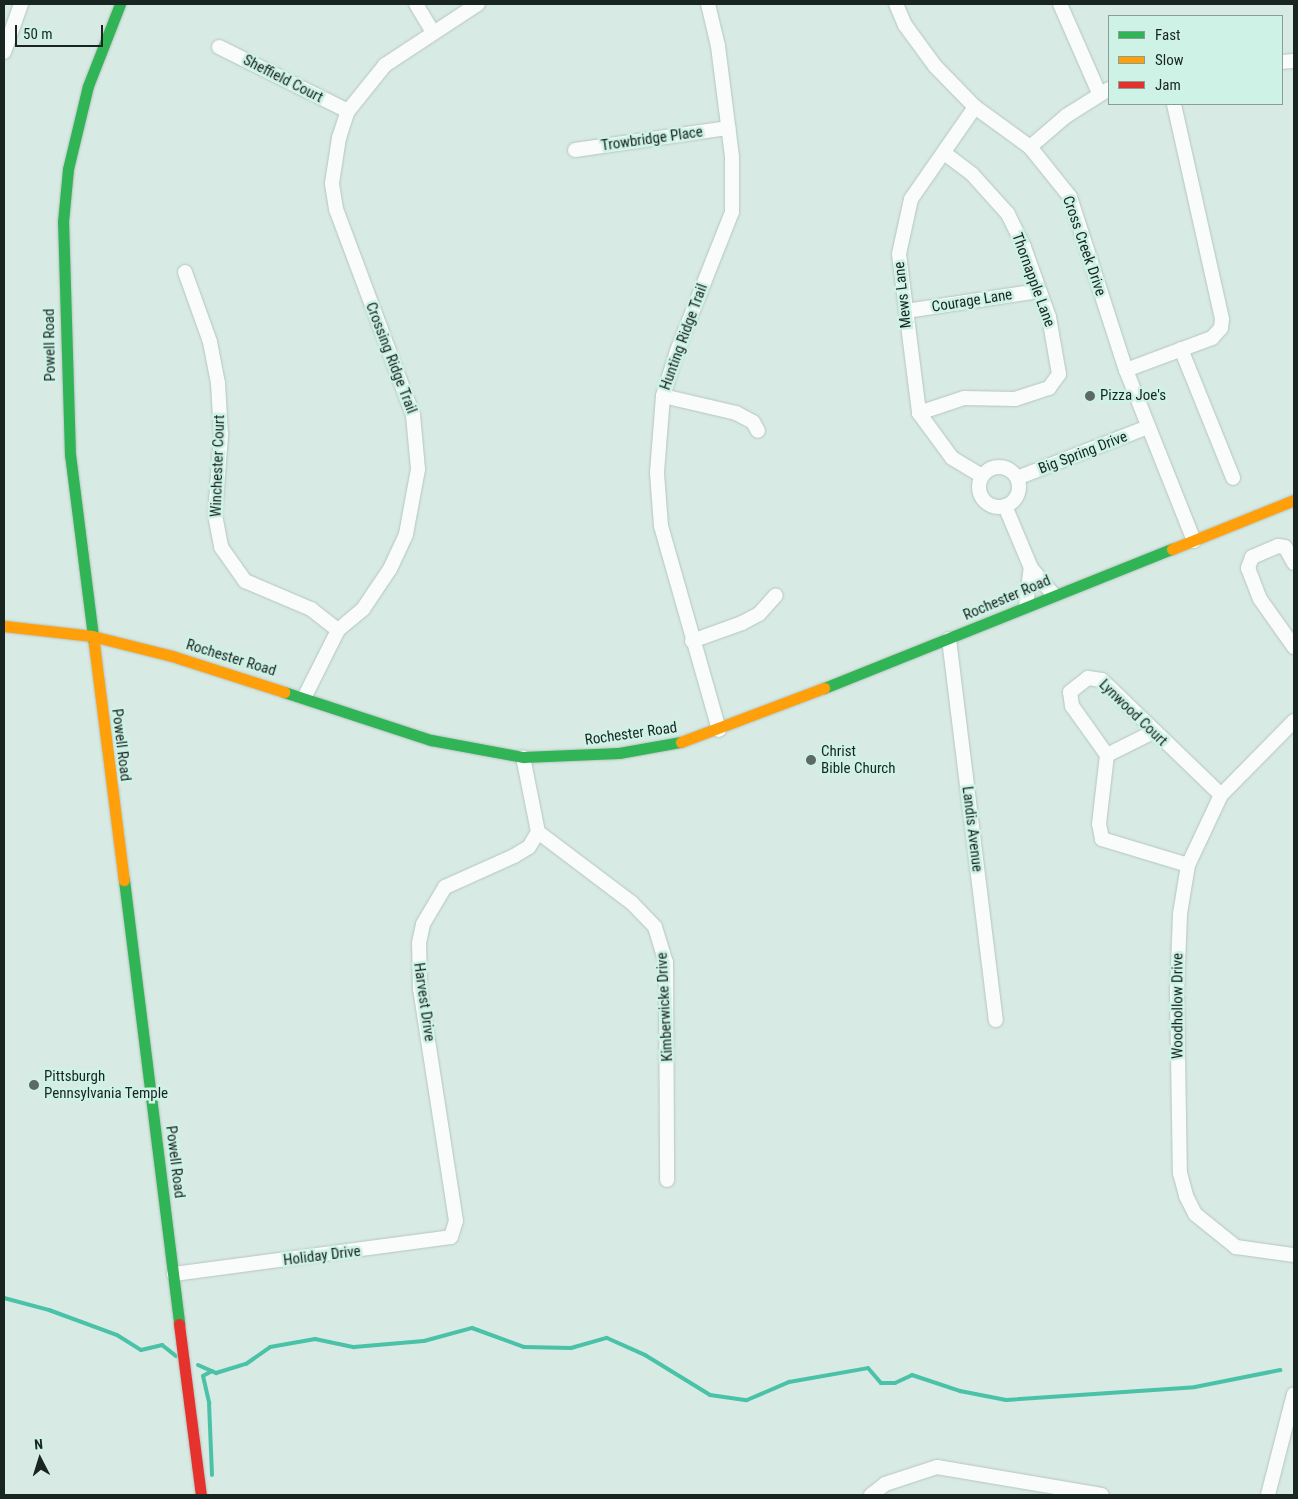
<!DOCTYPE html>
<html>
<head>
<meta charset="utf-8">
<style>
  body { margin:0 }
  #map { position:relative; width:1298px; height:1499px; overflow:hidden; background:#d7eae3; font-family:"Roboto Condensed",sans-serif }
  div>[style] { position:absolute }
  .stream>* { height:4px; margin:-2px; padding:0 2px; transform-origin:2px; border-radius:2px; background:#4ac2a8 }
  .roads { filter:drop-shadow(0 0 1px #b6c5c0) drop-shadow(0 0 1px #b6c5c0) }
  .street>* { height:14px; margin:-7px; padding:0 7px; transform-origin:7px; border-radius:7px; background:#f9fcfb }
  .street>.ring { margin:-7px; padding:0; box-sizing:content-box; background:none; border:14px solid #f9fcfb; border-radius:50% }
  .fast>* { height:11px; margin:-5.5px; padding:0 5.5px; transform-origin:5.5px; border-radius:5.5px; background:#30b455 }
  .slow>* { height:11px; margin:-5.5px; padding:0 5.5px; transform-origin:5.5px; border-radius:5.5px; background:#ff9f0a }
  .jam>* { height:11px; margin:-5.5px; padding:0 5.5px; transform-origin:5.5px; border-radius:5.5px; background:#e5322d }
  .dots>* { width:14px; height:14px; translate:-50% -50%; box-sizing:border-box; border:2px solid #cff2e6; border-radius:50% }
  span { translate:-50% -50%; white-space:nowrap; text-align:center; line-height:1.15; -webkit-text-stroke:5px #cff2e6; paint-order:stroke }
  .street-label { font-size:15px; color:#182521 }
  .poi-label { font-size:15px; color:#182521 }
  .left { translate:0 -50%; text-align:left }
  .frame { position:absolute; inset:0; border:5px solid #182521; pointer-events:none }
  .legend { position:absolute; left:1108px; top:15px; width:175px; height:90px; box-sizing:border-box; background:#cff2e6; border:1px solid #86a097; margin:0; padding:6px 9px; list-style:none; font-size:15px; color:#182521 }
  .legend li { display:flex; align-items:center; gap:10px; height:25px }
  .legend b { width:25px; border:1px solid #86a097 }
  .north { position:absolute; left:15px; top:1434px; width:50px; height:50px; -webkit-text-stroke:4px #cff2e6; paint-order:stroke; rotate:355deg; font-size:14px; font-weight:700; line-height:20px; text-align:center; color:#182521 }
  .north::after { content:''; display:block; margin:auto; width:18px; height:22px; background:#182521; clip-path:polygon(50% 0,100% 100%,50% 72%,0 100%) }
  .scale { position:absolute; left:15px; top:25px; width:88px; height:22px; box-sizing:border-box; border:2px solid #182521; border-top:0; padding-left:6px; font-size:15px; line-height:18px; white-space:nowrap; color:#182521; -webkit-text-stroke:4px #cff2e6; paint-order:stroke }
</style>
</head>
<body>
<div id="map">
  <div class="stream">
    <div style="left:4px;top:1298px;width:47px;rotate:14.9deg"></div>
    <div style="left:49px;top:1310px;width:72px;rotate:20.2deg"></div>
    <div style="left:117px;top:1335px;width:28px;rotate:32deg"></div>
    <div style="left:141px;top:1350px;width:22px;rotate:-13deg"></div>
    <div style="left:162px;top:1345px;width:18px;rotate:38deg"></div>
    <div style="left:198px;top:1365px;width:20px;rotate:24deg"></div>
    <div style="left:216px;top:1373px;width:31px;rotate:-17deg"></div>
    <div style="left:246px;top:1364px;width:29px;rotate:-35deg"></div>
    <div style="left:270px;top:1347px;width:46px;rotate:-10.1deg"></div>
    <div style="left:315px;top:1339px;width:40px;rotate:12deg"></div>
    <div style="left:354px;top:1347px;width:70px;rotate:-4.9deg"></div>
    <div style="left:424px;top:1341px;width:50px;rotate:-15.2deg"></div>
    <div style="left:472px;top:1328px;width:55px;rotate:20.1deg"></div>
    <div style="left:524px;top:1347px;width:47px;rotate:1.2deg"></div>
    <div style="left:571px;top:1348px;width:37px;rotate:-16deg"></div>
    <div style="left:607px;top:1338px;width:42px;rotate:24.1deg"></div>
    <div style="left:645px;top:1355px;width:76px;rotate:31.6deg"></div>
    <div style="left:710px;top:1395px;width:37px;rotate:8deg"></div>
    <div style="left:747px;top:1400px;width:46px;rotate:-23.2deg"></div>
    <div style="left:789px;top:1382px;width:80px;rotate:-10deg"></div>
    <div style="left:868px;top:1368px;width:20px;rotate:49deg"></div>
    <div style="left:881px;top:1383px;width:14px"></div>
    <div style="left:895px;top:1383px;width:19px;rotate:-25deg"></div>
    <div style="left:912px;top:1375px;width:51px;rotate:18.4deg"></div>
    <div style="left:960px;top:1391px;width:47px;rotate:11.1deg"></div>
    <div style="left:1006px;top:1400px;width:189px;rotate:-3.9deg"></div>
    <div style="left:1195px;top:1387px;width:87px;rotate:-11.3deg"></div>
    <div style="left:212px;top:1371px;width:10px;rotate:151deg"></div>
    <div style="left:203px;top:1376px;width:28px;rotate:77deg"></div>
    <div style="left:209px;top:1403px;width:72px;rotate:87.6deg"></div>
  </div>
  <div class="roads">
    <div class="street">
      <div style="left:416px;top:4px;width:31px;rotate:59deg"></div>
      <div style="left:708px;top:4px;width:43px;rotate:76.6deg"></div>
      <div style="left:718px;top:46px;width:112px;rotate:82.8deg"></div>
      <div style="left:732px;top:157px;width:55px;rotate:90deg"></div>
      <div style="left:732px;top:212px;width:149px;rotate:111.6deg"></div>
      <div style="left:677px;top:351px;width:47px;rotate:107.3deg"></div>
      <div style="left:663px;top:396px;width:77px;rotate:94.5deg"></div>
      <div style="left:657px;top:473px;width:53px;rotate:85.7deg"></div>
      <div style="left:661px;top:526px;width:212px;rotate:74.1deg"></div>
      <div style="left:896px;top:4px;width:23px;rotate:67deg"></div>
      <div style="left:905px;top:25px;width:51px;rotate:53.8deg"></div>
      <div style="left:935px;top:66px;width:57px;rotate:45.7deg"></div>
      <div style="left:975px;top:107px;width:68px;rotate:36deg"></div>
      <div style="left:1030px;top:147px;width:64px;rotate:51.3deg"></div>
      <div style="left:1070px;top:197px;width:182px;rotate:72.1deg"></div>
      <div style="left:1126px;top:370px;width:184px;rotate:68.3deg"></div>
      <div style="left:1060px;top:4px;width:97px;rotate:66.3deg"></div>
      <div style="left:219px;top:47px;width:144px;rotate:26.4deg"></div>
      <div style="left:4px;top:52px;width:51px;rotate:-70.5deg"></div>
      <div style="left:1282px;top:62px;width:12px;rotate:-5deg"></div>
      <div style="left:975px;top:107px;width:112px;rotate:124.8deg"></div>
      <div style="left:911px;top:199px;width:56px;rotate:102.3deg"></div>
      <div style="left:899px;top:254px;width:160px;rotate:82.8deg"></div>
      <div style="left:919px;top:413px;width:56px;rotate:53.7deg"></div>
      <div style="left:952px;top:458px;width:35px;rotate:31deg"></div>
      <div style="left:1030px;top:147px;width:48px;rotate:-40.7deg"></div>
      <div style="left:1066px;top:116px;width:51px;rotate:-32.1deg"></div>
      <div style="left:575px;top:150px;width:155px;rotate:-8.2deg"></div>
      <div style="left:185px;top:272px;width:74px;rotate:70.3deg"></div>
      <div style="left:210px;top:342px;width:42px;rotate:79deg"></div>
      <div style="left:218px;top:383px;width:52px;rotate:86.7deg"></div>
      <div style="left:221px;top:435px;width:80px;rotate:94.3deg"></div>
      <div style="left:215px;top:515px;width:33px;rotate:79deg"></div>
      <div style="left:221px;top:547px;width:42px;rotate:54.8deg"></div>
      <div style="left:245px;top:581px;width:72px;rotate:23deg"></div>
      <div style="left:311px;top:609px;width:34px;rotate:38deg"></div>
      <div style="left:906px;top:311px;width:134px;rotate:-8.6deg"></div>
      <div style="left:1181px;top:349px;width:139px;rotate:68deg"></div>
      <div style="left:1126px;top:370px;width:92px;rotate:-20.4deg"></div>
      <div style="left:1212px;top:338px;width:13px;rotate:-48deg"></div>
      <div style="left:1221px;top:328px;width:9px;rotate:-84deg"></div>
      <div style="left:1222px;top:319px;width:220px;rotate:-102.6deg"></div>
      <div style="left:663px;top:396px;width:75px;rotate:13.1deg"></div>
      <div style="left:736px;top:413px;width:19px;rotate:28deg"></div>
      <div style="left:753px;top:422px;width:10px;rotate:61deg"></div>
      <div style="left:919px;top:413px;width:47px;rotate:-18.4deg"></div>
      <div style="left:964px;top:398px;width:51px;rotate:1.1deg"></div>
      <div style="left:1015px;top:399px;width:36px;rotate:-18deg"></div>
      <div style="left:1049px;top:388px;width:17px;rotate:-54deg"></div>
      <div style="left:1059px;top:374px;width:58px;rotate:-100deg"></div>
      <div style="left:1049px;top:317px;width:74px;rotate:-109.7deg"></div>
      <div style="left:1024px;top:247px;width:37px;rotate:-116deg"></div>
      <div style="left:1008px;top:214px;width:54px;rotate:-132deg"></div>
      <div style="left:972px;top:174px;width:35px;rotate:-143deg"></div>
      <div class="ring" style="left:979px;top:467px;width:26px;height:26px"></div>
      <div style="left:1017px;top:478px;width:141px;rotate:-21.3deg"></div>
      <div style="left:1005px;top:506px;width:67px;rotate:67.2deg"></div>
      <div style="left:1031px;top:568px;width:35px;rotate:50deg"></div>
      <div style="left:1294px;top:563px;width:18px;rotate:-119deg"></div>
      <div style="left:1285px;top:547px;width:7px;rotate:-172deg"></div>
      <div style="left:1278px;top:546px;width:28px;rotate:157deg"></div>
      <div style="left:1252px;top:557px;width:12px;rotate:110deg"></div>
      <div style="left:1248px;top:568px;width:33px;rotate:69deg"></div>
      <div style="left:1260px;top:599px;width:59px;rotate:54.7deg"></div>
      <div style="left:1026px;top:606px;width:38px;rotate:-83deg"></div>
      <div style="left:949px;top:639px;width:384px;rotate:83deg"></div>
      <div style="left:692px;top:641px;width:53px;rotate:-19.8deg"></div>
      <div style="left:742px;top:623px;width:19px;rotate:-28deg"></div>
      <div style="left:759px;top:614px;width:25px;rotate:-48deg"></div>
      <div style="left:305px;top:696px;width:74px;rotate:-63.4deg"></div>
      <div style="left:338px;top:630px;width:33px;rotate:-40deg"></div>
      <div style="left:363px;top:609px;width:48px;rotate:-56deg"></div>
      <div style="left:390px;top:569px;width:38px;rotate:-65deg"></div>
      <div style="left:406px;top:534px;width:66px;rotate:-79.5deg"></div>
      <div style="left:418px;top:469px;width:54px;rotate:-95.3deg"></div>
      <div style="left:413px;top:415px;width:220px;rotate:-110.5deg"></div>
      <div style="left:336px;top:209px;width:26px;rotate:-99deg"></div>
      <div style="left:332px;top:183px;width:46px;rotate:-81.2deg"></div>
      <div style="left:339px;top:138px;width:28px;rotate:-72deg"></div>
      <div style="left:348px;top:111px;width:59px;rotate:-51.2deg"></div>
      <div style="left:385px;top:65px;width:111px;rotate:-33.3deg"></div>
      <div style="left:1294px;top:721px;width:104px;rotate:134.6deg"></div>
      <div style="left:1221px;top:795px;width:77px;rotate:115.2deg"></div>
      <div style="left:1188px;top:865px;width:50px;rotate:99.3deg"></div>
      <div style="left:1180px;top:914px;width:77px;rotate:92.2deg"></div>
      <div style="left:1177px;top:991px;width:182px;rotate:89.1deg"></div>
      <div style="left:1180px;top:1173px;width:24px;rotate:75deg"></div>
      <div style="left:1186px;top:1196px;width:20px;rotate:63deg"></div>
      <div style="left:1195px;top:1214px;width:53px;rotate:38.8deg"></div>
      <div style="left:1236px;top:1247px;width:59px;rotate:7.9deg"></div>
      <div style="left:1107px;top:755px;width:51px;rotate:-26.6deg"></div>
      <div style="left:538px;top:832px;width:118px;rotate:37.1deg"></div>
      <div style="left:632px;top:903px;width:33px;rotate:46deg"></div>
      <div style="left:655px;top:927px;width:37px;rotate:73deg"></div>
      <div style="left:666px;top:962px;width:218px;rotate:89.7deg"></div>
      <div style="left:1188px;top:865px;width:90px;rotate:-163.2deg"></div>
      <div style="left:1102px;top:839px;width:15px;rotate:-101deg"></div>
      <div style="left:1099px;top:824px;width:69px;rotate:-83.4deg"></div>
      <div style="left:1107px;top:755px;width:60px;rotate:-125.5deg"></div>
      <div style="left:1072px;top:706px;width:14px;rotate:-98deg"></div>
      <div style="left:1070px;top:692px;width:23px;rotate:-38deg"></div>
      <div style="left:1088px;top:678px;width:14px;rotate:8deg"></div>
      <div style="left:1102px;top:680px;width:165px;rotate:44deg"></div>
      <div style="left:174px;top:1274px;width:279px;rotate:-7.6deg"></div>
      <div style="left:451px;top:1237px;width:17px;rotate:-73deg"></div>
      <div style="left:456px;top:1221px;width:235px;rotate:-98.8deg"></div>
      <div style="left:420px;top:989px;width:46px;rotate:-91.2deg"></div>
      <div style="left:419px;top:943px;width:19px;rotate:-78deg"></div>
      <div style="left:423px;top:924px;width:43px;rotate:-59.3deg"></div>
      <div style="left:445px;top:887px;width:76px;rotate:-24.2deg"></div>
      <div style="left:514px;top:856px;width:17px;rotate:-31deg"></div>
      <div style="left:529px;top:847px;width:17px;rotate:-59deg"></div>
      <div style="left:538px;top:832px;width:76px;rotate:-101.3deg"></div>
      <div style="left:871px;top:1495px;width:18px;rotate:-38deg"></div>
      <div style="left:885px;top:1484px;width:55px;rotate:-18.1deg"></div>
      <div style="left:937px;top:1467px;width:167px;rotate:9.6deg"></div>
      <div style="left:1268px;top:1495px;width:104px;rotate:-75.6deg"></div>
    </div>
    <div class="fast">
      <div style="left:94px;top:644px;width:191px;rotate:-97.2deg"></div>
      <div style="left:70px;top:455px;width:233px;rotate:-91.7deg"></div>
      <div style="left:63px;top:222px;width:53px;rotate:-84.6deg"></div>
      <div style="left:68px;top:169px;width:85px;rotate:-76.5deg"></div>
      <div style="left:88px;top:86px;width:88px;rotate:-68.7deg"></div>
      <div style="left:824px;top:688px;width:375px;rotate:-21.8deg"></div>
      <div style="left:284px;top:692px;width:155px;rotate:18.1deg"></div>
      <div style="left:431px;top:740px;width:94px;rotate:10.5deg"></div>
      <div style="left:523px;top:757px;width:96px;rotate:-2.4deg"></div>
      <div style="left:619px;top:753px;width:63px;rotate:-10.1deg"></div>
      <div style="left:124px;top:880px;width:447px;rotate:82.9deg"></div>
    </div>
    <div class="slow">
      <div style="left:1172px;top:549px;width:131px;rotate:-21.9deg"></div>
      <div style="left:4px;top:626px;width:89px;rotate:6.5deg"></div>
      <div style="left:92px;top:636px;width:82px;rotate:14deg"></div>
      <div style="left:172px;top:656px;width:118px;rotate:17.8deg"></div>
      <div style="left:94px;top:644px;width:238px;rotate:82.8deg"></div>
      <div style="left:681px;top:742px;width:153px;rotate:-20.7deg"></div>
    </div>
    <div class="jam">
      <div style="left:179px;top:1324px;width:172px;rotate:82.7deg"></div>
    </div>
  </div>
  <div class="dots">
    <div style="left:1090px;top:396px;background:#5b6a65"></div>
    <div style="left:811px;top:760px;background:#5b6a65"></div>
    <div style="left:34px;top:1085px;background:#5b6a65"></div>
  </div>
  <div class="street-label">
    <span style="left:283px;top:79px;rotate:27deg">Sheffield Court</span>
    <span style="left:652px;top:139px;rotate:-8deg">Trowbridge Place</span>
    <span style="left:1084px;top:246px;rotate:71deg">Cross Creek Drive</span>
    <span style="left:1033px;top:280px;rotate:70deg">Thornapple Lane</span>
    <span style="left:903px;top:295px;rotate:-96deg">Mews Lane</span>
    <span style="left:972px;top:301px;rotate:-9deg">Courage Lane</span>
    <span style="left:684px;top:337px;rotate:-70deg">Hunting Ridge Trail</span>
    <span style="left:50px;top:345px;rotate:-91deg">Powell Road</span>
    <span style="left:391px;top:358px;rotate:69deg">Crossing Ridge Trail</span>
    <span style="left:1083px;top:453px;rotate:-21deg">Big Spring Drive</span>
    <span style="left:218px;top:466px;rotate:-88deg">Winchester Court</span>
    <span style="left:1007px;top:598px;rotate:-23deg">Rochester Road</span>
    <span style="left:231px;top:658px;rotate:17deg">Rochester Road</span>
    <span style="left:1133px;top:713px;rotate:44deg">Lynwood Court</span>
    <span style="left:631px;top:734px;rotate:-8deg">Rochester Road</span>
    <span style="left:121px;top:745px;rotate:83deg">Powell Road</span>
    <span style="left:972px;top:829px;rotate:83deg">Landis Avenue</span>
    <span style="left:424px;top:1002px;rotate:82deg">Harvest Drive</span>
    <span style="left:1178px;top:1006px;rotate:-90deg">Woodhollow Drive</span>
    <span style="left:665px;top:1007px;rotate:-93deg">Kimberwicke Drive</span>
    <span style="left:175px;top:1162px;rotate:83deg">Powell Road</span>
    <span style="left:322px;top:1256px;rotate:-7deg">Holiday Drive</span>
  </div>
  <div class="poi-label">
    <span class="left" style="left:1100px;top:396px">Pizza Joe's</span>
    <span class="left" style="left:821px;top:760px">Christ<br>Bible Church</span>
    <span class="left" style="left:44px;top:1085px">Pittsburgh<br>Pennsylvania Temple</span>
  </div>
  <div class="frame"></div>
  <ul class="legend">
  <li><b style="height:6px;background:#30b455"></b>Fast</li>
  <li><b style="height:6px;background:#ff9f0a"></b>Slow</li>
  <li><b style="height:6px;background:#e5322d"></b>Jam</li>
  </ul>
  <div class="north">N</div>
  <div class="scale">50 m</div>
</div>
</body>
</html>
